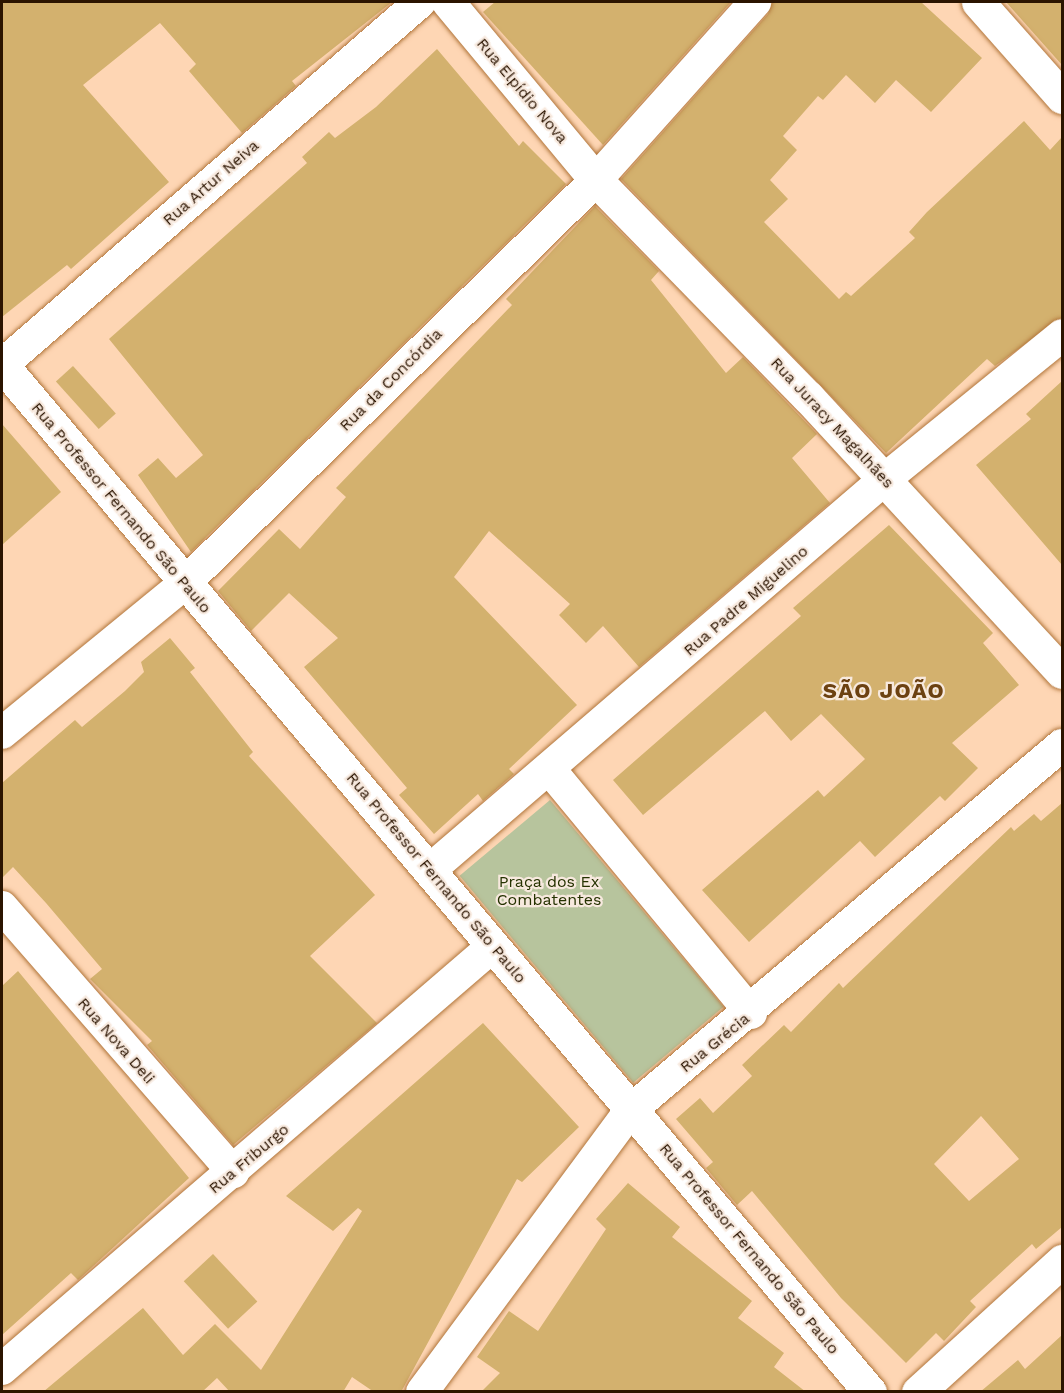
<!DOCTYPE html>
<html>
<head>
<meta charset="utf-8">
<style>
  body { margin:0 }
  #map { position:relative; width:1064px; height:1393px; overflow:hidden; background:#fed6b4; font-family:"Work Sans",sans-serif }
  div>[style] { position:absolute }
  .green>* { inset:0; background:#b7c49d; transform-origin:0 0 }
  .building>* { inset:0; background:#d3b16e; transform-origin:0 0 }
  .roads { filter:drop-shadow(0 0 2px #b1753a) drop-shadow(0 0 2px #b1753a) }
  .minor>* { height:32px; margin:-16px; padding:0 16px; transform-origin:16px; border-radius:16px; background:#fff }
  .tertiary>* { height:33px; margin:-16.5px; padding:0 16.5px; transform-origin:16.5px; border-radius:16.5px; background:#fff }
  span { translate:-50% -50%; white-space:nowrap; text-align:center; line-height:1.15; -webkit-text-stroke:4.5px #f7e9de; paint-order:stroke }
  .street-label { font-size:16px; color:#2b1400 }
  .park-label { font-size:16px; color:#253200 }
  .district-label { font-size:22px; color:#6c4111; font-weight:700; letter-spacing:1.5px }
  .frame { position:absolute; inset:0; border:3px solid #2b1400; pointer-events:none }
</style>
</head>
<body>
<div id="map">
  <div class="green">
    <div style="left:550px;top:800px;width:270px;height:118px;rotate:50deg"></div>
  </div>
  <div class="building">
    <div style="clip-path:polygon(2px 2px,392px 2px,292px 81px,296px 86px,242px 133px,189px 71px,196px 64px,160px 23px,83px 85px,169px 182px,71px 269px,67px 265px,2px 317px)"></div>
    <div style="clip-path:polygon(495px 2px,731px 2px,603px 145px,483px 12px)"></div>
    <div style="clip-path:polygon(772px 2px,921px 2px,982px 58px,931px 112px,896px 80px,875px 103px,846px 75px,823px 100px,818px 96px,783px 136px,797px 150px,770px 180px,788px 199px,764px 222px,839px 299px,846px 292px,851px 296px,915px 238px,909px 232px,927px 212px,1024px 121px,1050px 150px,1062px 137px,1062px 317px,995px 366px,987px 359px,886px 453px,621px 179px,768px 14px)"></div>
    <div style="clip-path:polygon(1006px 2px,1062px 2px,1062px 65px)"></div>
    <div style="clip-path:polygon(437px 49px,519px 146px,523px 141px,566px 184px,191px 552px,138px 475px,158px 458px,176px 478px,203px 455px,109px 339px,307px 163px,302px 157px,329px 132px,335px 138px,376px 107px)"></div>
    <div style="clip-path:polygon(595px 206px,659px 271px,651px 280px,726px 373px,743px 357px,817px 434px,792px 458px,830px 503px,639px 667px,603px 626px,586px 643px,559px 615px,570px 604px,489px 531px,454px 577px,577px 705px,509px 769px,514px 774px,483px 801px,478px 794px,434px 834px,399px 795px,407px 788px,304px 667px,338px 638px,289px 593px,251px 631px,218px 591px,279px 529px,300px 549px,346px 497px,336px 488px,512px 305px,506px 299px)"></div>
    <div style="left:73px;top:366px;width:64px;height:23px;rotate:48deg"></div>
    <div style="clip-path:polygon(1062px 381px,1062px 565px,976px 465px,1031px 419px,1026px 414px)"></div>
    <div style="clip-path:polygon(2px 424px,61px 492px,2px 545px)"></div>
    <div style="clip-path:polygon(889px 525px,993px 633px,983px 643px,1019px 685px,952px 743px,978px 768px,945px 801px,940px 796px,875px 857px,860px 841px,749px 942px,702px 890px,818px 790px,824px 797px,865px 759px,821px 714px,791px 741px,765px 711px,643px 815px,613px 780px,801px 616px,793px 608px)"></div>
    <div style="clip-path:polygon(170px 638px,195px 668px,190px 672px,253px 752px,249px 756px,375px 895px,310px 956px,377px 1023px,233px 1145px,147px 1045px,152px 1041px,90px 979px,102px 969px,46px 903px,13px 867px,2px 878px,2px 783px,75px 720px,82px 727px,125px 691px,144px 672px,141px 662px)"></div>
    <div style="clip-path:polygon(evenodd,1062px 803px,1062px 1227px,1036px 1249px,1032px 1244px,970px 1301px,976px 1307px,944px 1341px,936px 1333px,906px 1363px,841px 1298px,752px 1191px,737px 1205px,706px 1168px,713px 1162px,676px 1119px,700px 1098px,713px 1113px,752px 1076px,742px 1065px,784px 1025px,791px 1032px,839px 983px,843px 988px,1011px 827px,1014px 831px,1034px 814px,1041px 821px,1062px 803px,981px 1116px,1019px 1159px,969px 1201px,934px 1164px,981px 1116px)"></div>
    <div style="clip-path:polygon(18px 971px,189px 1178px,78px 1280px,71px 1273px,2px 1335px,2px 986px)"></div>
    <div style="clip-path:polygon(483px 1023px,579px 1127px,522px 1182px,517px 1179px,401px 1392px,374px 1392px,352px 1377px,343px 1392px,230px 1392px,217px 1378px,202px 1392px,43px 1392px,143px 1308px,183px 1355px,215px 1324px,261px 1370px,362px 1211px,358px 1208px,333px 1231px,286px 1196px)"></div>
    <div style="clip-path:polygon(628px 1183px,680px 1227px,672px 1237px,752px 1301px,738px 1318px,784px 1353px,774px 1367px,806px 1392px,481px 1392px,500px 1373px,477px 1357px,509px 1311px,538px 1331px,606px 1229px,596px 1219px)"></div>
    <div style="left:213px;top:1254px;width:65px;height:40px;rotate:47deg"></div>
    <div style="clip-path:polygon(1062px 1335px,1062px 1392px,980px 1392px,1018px 1360px,1025px 1369px)"></div>
  </div>
  <div class="roads">
    <div class="minor">
      <div style="left:2px;top:365px;width:554px;rotate:-40.97deg"></div>
      <div style="left:2px;top:733px;width:234px;rotate:-39.3deg"></div>
      <div style="left:183px;top:585px;width:578px;rotate:-44.44deg"></div>
      <div style="left:596px;top:180px;width:239px;rotate:-48.2deg"></div>
      <div style="left:551px;top:771px;width:314px;rotate:50.4deg"></div>
      <div style="left:431px;top:869px;width:599px;rotate:-40.66deg"></div>
      <div style="left:885px;top:479px;width:228px;rotate:-39.1deg"></div>
      <div style="left:2px;top:907px;width:352px;rotate:48.9deg"></div>
      <div style="left:2px;top:1369px;width:648px;rotate:-40.75deg"></div>
      <div style="left:422px;top:1392px;width:351px;rotate:-53.5deg"></div>
      <div style="left:631px;top:1110px;width:565px;rotate:-40.26deg"></div>
    </div>
    <div class="tertiary">
      <div style="left:448px;top:2px;width:231px;rotate:50.3deg"></div>
      <div style="left:596px;top:180px;width:303px;rotate:45.7deg"></div>
      <div style="left:808px;top:397px;width:374px;rotate:47.3deg"></div>
      <div style="left:978px;top:2px;width:127px;rotate:48.5deg"></div>
      <div style="left:2px;top:365px;width:1345px;rotate:49.8deg"></div>
      <div style="left:918px;top:1392px;width:195px;rotate:-42.3deg"></div>
    </div>
  </div>
  <div class="street-label">
    <span style="left:522px;top:91px;rotate:50deg">Rua Elpídio Nova</span>
    <span style="left:211px;top:183px;rotate:-41deg">Rua Artur Neiva</span>
    <span style="left:391px;top:380px;rotate:-45deg">Rua da Concórdia</span>
    <span style="left:832px;top:423px;rotate:47deg">Rua Juracy Magalhães</span>
    <span style="left:121px;top:508px;rotate:50deg">Rua Professor Fernando São Paulo</span>
    <span style="left:746px;top:601px;rotate:-41deg">Rua Padre Miguelino</span>
    <span style="left:436px;top:878px;rotate:50deg">Rua Professor Fernando São Paulo</span>
    <span style="left:116px;top:1041px;rotate:49deg">Rua Nova Deli</span>
    <span style="left:715px;top:1043px;rotate:-39deg">Rua Grécia</span>
    <span style="left:249px;top:1159px;rotate:-40deg">Rua Friburgo</span>
    <span style="left:749px;top:1249px;rotate:50deg">Rua Professor Fernando São Paulo</span>
  </div>
  <div class="park-label">
    <span style="left:549px;top:891px">Praça dos Ex<br>Combatentes</span>
  </div>
  <div class="district-label">
    <span style="left:884px;top:691px">SÃO JOÃO</span>
  </div>
  <div class="frame"></div>
</div>
</body>
</html>
